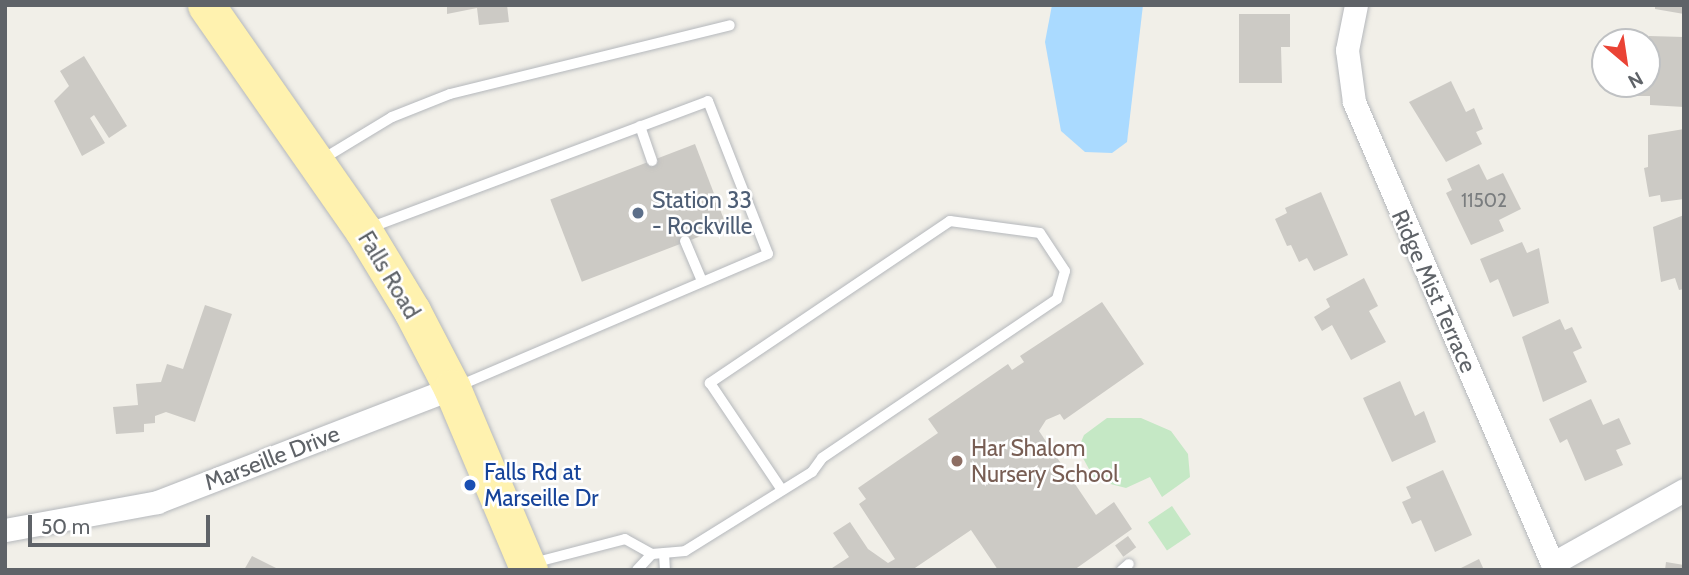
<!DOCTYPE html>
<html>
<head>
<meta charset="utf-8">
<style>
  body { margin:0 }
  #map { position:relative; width:1689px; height:575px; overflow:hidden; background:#f1efe8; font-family:Cabin,sans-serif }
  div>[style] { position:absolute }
  .green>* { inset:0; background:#c5e8c5; transform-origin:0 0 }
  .water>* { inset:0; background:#aadaff }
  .building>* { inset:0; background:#cccac5; transform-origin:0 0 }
  .roads { filter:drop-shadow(0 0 2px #b5b8bc) drop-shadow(0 0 2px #b5b8bc) }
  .service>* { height:10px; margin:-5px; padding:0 5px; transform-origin:5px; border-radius:5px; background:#fff }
  .minor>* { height:23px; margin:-11.5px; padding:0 11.5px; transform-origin:11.5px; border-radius:11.5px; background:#fff }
  .primary>* { height:37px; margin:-18.5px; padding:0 18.5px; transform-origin:18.5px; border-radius:18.5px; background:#fff2af }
  .dots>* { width:19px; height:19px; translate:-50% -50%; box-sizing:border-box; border:4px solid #fff; border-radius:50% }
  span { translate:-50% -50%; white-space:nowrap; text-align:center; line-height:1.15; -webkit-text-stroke:5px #fff; paint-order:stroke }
  .number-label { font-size:19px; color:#7a7d7f }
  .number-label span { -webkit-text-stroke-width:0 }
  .service-label { font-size:23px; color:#4e5e75 }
  .left { translate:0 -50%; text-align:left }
  .street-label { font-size:23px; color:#5f6368 }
  .education-label { font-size:23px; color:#785e54 }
  .transit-label { font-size:23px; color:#164399 }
  .frame { position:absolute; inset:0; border:7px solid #5f6368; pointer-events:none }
  .north { position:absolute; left:1591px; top:28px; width:70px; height:70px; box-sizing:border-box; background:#fff; border:2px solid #bfc1c3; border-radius:50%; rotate:151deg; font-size:19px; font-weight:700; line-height:28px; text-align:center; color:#5f6368 }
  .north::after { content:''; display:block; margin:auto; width:24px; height:32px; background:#ea4335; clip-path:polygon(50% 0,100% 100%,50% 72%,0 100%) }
  .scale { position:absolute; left:28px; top:515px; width:182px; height:32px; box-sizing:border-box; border:4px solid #5f6368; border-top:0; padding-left:9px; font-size:21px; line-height:24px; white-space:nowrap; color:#5f6368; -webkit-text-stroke:5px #fff; paint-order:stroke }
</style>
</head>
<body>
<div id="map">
  <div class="green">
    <div style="clip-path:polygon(1107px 418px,1141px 418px,1171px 431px,1188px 454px,1190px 477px,1162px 497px,1150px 477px,1126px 488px,1095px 480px,1078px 449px,1084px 435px)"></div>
    <div style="left:1172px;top:506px;width:34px;height:29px;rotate:56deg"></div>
  </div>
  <div class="water">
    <div style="clip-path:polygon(1052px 5px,1143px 5px,1127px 142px,1112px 153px,1085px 152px,1061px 131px,1045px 42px)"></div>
  </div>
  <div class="building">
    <div style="clip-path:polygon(447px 5px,507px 5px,509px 22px,479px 25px,477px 8px,447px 14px)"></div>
    <div style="clip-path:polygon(1655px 5px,1684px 5px,1684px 14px,1655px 9px)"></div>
    <div style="clip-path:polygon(1239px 14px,1290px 14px,1290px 47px,1281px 47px,1282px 83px,1239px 83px)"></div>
    <div style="clip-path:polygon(1649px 36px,1684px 37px,1684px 107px,1650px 105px,1650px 96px,1637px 96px,1637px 84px,1647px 84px)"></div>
    <div style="clip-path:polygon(84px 56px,127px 126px,109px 138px,94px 115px,90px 118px,105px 143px,82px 156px,54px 101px,69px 86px,60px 71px)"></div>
    <div style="clip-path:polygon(1451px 81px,1466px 112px,1474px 108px,1483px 129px,1476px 132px,1482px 144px,1446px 162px,1409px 102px)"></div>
    <div style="clip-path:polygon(1684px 129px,1684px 199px,1661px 202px,1660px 195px,1649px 197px,1644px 168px,1648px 167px,1648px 135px)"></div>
    <div style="left:695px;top:144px;width:88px;height:155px;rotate:69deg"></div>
    <div style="clip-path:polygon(1479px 164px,1487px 180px,1503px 173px,1521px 209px,1499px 220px,1504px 231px,1471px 245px,1446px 193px,1452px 190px,1447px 179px)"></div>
    <div style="clip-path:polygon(1321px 192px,1348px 255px,1314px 271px,1307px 258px,1299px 262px,1291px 245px,1287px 246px,1275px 219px,1287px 213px,1285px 208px)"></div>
    <div style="clip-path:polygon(1684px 215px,1684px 289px,1679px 290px,1675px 278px,1661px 282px,1653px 227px)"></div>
    <div style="clip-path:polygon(1522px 242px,1527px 253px,1539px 248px,1549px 303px,1513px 317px,1498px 279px,1490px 283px,1480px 259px)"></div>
    <div style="clip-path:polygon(1364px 278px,1378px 306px,1369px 311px,1386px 342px,1351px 360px,1332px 325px,1322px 331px,1314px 317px,1330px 307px,1326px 299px)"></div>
    <div style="clip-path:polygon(1102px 302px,1144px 364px,1064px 420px,1060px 414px,1046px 420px,1039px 431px,1096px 515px,1114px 502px,1132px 529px,1074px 570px,998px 570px,971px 530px,912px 570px,829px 570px,849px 557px,833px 533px,850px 522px,868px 549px,888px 563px,895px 559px,859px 504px,866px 499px,858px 488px,938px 433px,928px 419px,1008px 364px,1012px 370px,1024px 362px,1020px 356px)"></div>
    <div style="clip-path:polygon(205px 305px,232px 314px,195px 422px,166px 412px,155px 416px,155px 423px,144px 424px,144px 432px,116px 434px,113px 407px,138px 405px,136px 384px,161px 382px,167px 364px,183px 369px)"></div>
    <div style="clip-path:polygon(1560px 319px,1565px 330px,1572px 327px,1582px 348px,1573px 352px,1587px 382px,1543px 402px,1522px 337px)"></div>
    <div style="clip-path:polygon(1400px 381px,1415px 416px,1424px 411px,1436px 442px,1392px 462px,1363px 398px)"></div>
    <div style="clip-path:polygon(1591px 399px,1603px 425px,1619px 418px,1631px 444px,1616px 450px,1623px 465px,1585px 481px,1567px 439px,1560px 443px,1549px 419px)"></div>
    <div style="clip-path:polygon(1443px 470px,1472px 535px,1435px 552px,1421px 520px,1412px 524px,1402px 502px,1411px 498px,1406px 487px)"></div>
    <div style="left:1128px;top:536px;width:14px;height:16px;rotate:54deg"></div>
    <div style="clip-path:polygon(252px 556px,280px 570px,244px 570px)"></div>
    <div style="clip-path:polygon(1479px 559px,1484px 570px,1457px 570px)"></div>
    <div style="clip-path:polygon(1666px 562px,1684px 565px,1684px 570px,1665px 570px)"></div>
  </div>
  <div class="roads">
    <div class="service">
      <div style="left:640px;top:126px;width:37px;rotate:71deg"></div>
      <div style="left:321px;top:160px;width:83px;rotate:-31.2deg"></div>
      <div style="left:392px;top:117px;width:62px;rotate:-21.6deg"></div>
      <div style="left:450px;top:94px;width:288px;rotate:-13.8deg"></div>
      <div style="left:369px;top:228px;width:362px;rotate:-20.5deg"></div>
      <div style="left:708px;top:101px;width:164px;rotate:68.6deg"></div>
      <div style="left:768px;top:254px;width:339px;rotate:156.9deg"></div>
      <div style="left:685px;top:241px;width:43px;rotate:67deg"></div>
      <div style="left:664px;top:553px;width:17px;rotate:87deg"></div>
      <div style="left:533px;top:563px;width:95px;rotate:-14.6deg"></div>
      <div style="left:625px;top:539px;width:31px;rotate:29deg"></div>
      <div style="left:652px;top:554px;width:33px;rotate:-5deg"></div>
      <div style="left:685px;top:551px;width:150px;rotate:-31.9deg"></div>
      <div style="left:812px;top:472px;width:17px;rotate:-54deg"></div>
      <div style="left:822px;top:458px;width:284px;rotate:-34.1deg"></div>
      <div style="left:1057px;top:299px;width:29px;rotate:-74deg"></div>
      <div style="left:1065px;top:271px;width:45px;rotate:-123.3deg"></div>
      <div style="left:1040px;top:233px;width:91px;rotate:-172.4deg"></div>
      <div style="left:950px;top:221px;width:290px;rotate:146deg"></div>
      <div style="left:710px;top:383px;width:129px;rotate:56.1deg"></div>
      <div style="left:637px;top:570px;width:22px;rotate:-47deg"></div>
      <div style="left:1122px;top:570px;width:9px;rotate:-41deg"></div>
    </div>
    <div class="minor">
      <div style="left:1356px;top:5px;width:46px;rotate:101.3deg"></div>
      <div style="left:1347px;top:50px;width:52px;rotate:82.3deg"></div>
      <div style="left:1354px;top:102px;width:509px;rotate:66.76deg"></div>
      <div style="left:5px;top:530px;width:155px;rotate:-10.4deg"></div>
      <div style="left:157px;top:502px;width:316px;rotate:-21.1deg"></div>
      <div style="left:1552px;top:564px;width:151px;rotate:-29.3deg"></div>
    </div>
    <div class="primary">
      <div style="left:206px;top:5px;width:274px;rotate:55.1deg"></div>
      <div style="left:363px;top:230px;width:95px;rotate:58.8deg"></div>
      <div style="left:412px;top:311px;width:87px;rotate:62.5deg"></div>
      <div style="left:452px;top:388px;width:198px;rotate:67.1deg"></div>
    </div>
  </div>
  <div class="dots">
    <div style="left:638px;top:213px;background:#5c6f8a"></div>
    <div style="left:957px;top:461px;background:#8d6e63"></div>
    <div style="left:470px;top:485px;background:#1a4fb4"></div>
  </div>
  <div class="number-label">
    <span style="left:1484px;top:201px">11502</span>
  </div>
  <div class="service-label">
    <span class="left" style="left:652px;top:213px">Station 33<br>- Rockville</span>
  </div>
  <div class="street-label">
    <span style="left:389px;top:275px;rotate:59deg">Falls Road</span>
    <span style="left:1434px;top:291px;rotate:66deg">Ridge Mist Terrace</span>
    <span style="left:272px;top:458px;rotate:-21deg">Marseille Drive</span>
  </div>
  <div class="education-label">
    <span class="left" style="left:971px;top:461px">Har Shalom<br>Nursery School</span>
  </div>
  <div class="transit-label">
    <span class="left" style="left:484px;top:485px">Falls Rd at<br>Marseille Dr</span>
  </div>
  <div class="frame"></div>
  <div class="north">N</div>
  <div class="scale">50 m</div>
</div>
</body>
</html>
